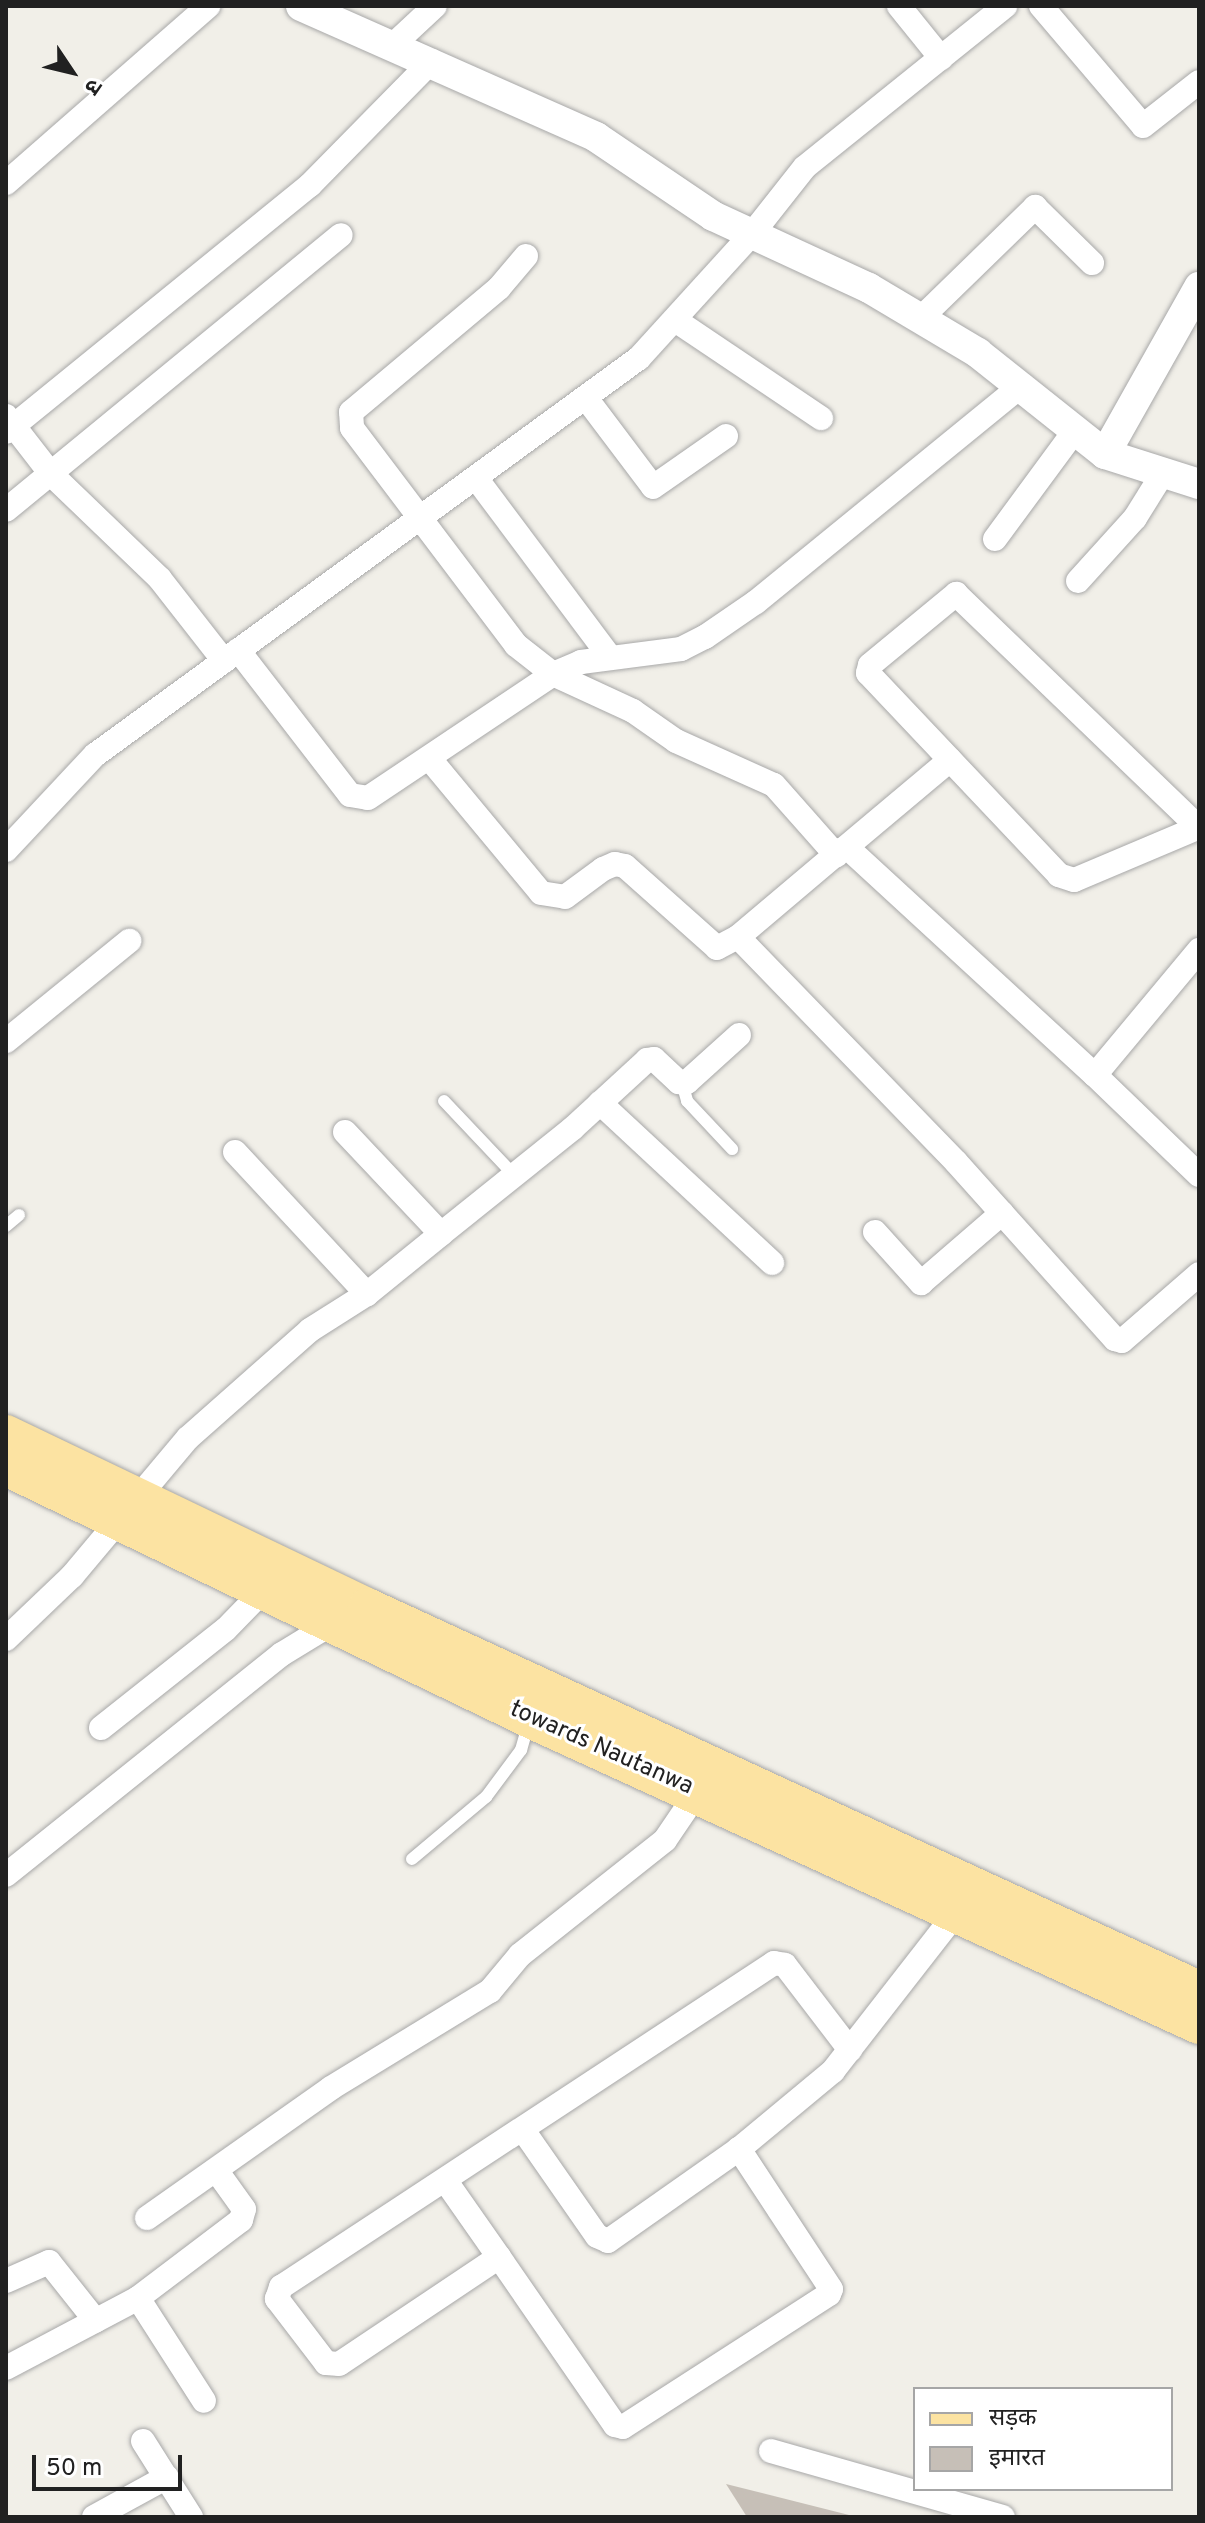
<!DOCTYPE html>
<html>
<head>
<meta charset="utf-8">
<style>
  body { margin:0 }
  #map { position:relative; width:1205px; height:2523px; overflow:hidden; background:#f1efe8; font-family:Overpass,"Noto Sans Devanagari",sans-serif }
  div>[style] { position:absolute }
  .building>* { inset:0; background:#c6bfb7 }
  .roads { filter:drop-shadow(0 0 2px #a8a8a8) drop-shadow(0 0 2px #a8a8a8) }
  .service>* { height:12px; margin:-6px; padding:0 6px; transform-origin:6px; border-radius:6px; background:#fff }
  .minor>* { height:24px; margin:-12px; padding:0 12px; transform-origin:12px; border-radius:12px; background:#fff }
  .tertiary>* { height:30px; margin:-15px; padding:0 15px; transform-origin:15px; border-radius:15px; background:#fff }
  .primary>* { height:38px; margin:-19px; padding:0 19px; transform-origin:19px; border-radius:19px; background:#fce3a2 }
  span { translate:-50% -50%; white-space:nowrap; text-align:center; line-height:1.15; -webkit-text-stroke:6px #fff; paint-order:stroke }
  .street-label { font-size:24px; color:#212121 }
  .frame { position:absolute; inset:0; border:8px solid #212121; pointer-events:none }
  .legend { position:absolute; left:913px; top:2387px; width:260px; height:104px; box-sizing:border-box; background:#fff; border:2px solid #a6a6a6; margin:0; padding:10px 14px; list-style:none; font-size:24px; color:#212121 }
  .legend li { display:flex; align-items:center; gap:16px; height:40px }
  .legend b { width:40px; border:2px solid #a6a6a6 }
  .north { position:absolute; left:32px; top:32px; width:80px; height:80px; -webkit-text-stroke:6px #fff; paint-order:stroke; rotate:125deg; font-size:22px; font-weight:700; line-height:32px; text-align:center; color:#212121 }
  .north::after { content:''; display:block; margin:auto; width:28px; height:36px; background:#212121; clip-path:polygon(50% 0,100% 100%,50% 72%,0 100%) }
  .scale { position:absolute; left:32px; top:2455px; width:150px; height:36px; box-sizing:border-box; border:4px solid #212121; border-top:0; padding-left:10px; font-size:24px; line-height:28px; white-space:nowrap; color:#212121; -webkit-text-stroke:6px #fff; paint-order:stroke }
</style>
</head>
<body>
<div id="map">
  <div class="building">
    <div style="clip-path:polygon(726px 2484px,853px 2516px,853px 2517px,747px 2517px)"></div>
  </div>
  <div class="roads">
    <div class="service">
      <div style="left:682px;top:1083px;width:19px;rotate:74deg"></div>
      <div style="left:687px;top:1101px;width:66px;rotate:46.8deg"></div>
      <div style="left:444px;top:1101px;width:102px;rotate:46.6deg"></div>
      <div style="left:6px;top:1226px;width:17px;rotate:-40deg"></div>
      <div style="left:412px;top:1859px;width:97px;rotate:-40deg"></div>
      <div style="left:486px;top:1797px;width:59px;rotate:-53.3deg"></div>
      <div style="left:521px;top:1750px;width:29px;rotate:-74deg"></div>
    </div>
    <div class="minor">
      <div style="left:899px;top:6px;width:67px;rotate:51.1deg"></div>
      <div style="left:1041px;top:6px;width:157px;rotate:49.6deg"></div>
      <div style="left:1143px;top:126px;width:71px;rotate:-38.2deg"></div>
      <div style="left:393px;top:45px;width:57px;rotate:-42.9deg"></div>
      <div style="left:6px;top:183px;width:269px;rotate:-41.2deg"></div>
      <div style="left:526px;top:256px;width:42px;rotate:130.2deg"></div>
      <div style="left:499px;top:288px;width:193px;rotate:140deg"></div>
      <div style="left:351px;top:412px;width:16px;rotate:86deg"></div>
      <div style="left:352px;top:428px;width:272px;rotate:52.9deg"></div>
      <div style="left:516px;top:645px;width:47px;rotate:38.1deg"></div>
      <div style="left:553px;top:674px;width:88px;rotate:24.8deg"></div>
      <div style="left:633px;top:711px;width:52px;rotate:34.9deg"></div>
      <div style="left:676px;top:741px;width:107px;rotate:24.2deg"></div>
      <div style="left:774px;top:785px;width:94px;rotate:48.5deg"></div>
      <div style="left:920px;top:319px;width:161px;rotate:-44.2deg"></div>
      <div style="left:1035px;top:207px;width:80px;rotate:44.5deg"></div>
      <div style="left:675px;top:320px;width:176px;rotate:33.9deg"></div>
      <div style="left:586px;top:398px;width:111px;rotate:53deg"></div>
      <div style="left:653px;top:487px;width:89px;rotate:-34.9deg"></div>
      <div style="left:6px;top:416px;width:73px;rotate:52.2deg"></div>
      <div style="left:51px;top:474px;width:151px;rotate:43.9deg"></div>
      <div style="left:160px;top:579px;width:104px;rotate:52deg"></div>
      <div style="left:6px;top:432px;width:392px;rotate:-39.1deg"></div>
      <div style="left:310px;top:185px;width:174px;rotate:-45.5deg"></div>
      <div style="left:476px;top:478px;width:222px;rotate:53.2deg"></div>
      <div style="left:6px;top:510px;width:433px;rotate:-39.4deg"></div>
      <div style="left:995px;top:539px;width:137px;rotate:-53.6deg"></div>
      <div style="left:1078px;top:581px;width:85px;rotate:-47.9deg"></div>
      <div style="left:1135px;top:518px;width:53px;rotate:-58.1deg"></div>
      <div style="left:956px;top:594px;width:333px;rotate:43.9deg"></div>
      <div style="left:1196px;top:825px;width:4px;rotate:104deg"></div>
      <div style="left:1195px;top:829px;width:131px;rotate:157.1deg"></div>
      <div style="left:1074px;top:880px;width:16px;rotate:-162deg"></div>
      <div style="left:1059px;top:875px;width:278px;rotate:-133.4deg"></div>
      <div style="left:868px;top:673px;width:8px;rotate:-76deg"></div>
      <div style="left:870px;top:665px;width:112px;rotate:-39.5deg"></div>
      <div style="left:238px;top:650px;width:183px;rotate:52.3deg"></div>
      <div style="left:350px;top:795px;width:18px;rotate:9deg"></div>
      <div style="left:368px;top:798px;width:223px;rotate:-33.8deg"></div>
      <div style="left:553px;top:674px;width:30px;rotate:-23deg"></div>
      <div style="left:581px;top:662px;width:101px;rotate:-7.4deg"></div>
      <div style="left:681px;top:649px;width:27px;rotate:-27deg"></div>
      <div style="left:705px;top:637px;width:62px;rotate:-34.5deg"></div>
      <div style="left:756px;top:602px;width:343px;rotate:-39.2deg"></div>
      <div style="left:429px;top:758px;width:175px;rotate:50.3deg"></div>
      <div style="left:541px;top:893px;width:24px;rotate:9deg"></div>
      <div style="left:565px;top:897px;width:47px;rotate:-36.4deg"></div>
      <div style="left:603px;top:869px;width:13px;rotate:-23deg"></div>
      <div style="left:615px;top:864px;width:10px;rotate:11deg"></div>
      <div style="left:625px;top:866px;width:123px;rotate:41.7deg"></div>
      <div style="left:717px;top:948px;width:24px;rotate:-28deg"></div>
      <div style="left:738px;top:937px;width:135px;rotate:-40.2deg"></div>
      <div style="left:841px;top:850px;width:9px"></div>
      <div style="left:850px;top:850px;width:333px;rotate:42.6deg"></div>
      <div style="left:1095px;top:1075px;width:163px;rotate:-50.2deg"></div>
      <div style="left:845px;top:848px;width:137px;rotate:-40deg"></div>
      <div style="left:6px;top:850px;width:130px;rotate:-46.9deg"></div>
      <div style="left:95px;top:755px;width:673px;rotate:-36.12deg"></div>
      <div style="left:639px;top:358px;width:168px;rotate:-47.7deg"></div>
      <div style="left:752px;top:234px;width:85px;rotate:-51.7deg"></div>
      <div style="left:805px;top:167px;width:257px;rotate:-38.8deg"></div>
      <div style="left:738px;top:937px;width:313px;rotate:45.9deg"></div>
      <div style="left:956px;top:1162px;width:238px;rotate:48.1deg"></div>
      <div style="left:1115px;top:1339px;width:7px;rotate:16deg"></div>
      <div style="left:1122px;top:1341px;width:102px;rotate:-41deg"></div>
      <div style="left:6px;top:1041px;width:159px;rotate:-39.1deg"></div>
      <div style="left:1095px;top:1075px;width:144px;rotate:43.9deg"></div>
      <div style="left:600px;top:1103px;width:235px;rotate:42.9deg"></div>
      <div style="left:345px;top:1132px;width:140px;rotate:46.7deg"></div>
      <div style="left:235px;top:1152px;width:194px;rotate:47.1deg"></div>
      <div style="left:875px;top:1232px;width:69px;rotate:48deg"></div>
      <div style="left:921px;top:1283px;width:107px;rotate:-40.8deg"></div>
      <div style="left:6px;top:1639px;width:91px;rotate:-43.7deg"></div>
      <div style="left:72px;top:1576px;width:180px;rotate:-50deg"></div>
      <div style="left:188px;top:1438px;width:163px;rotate:-41.5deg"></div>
      <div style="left:310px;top:1330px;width:67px;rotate:-32.3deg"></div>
      <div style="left:367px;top:1294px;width:95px;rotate:-39deg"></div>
      <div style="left:441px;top:1234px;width:168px;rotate:-38.7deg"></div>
      <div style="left:572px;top:1129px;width:102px;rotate:-42.6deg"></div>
      <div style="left:647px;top:1060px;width:7px;rotate:-8deg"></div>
      <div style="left:654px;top:1059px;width:34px;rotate:43deg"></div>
      <div style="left:679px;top:1082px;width:8px"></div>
      <div style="left:687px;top:1082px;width:70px;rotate:-42.1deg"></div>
      <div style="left:101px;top:1728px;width:159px;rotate:-38.4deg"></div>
      <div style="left:226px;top:1629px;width:53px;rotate:-45.8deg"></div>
      <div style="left:6px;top:1875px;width:354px;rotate:-38.7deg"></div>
      <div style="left:282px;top:1654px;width:60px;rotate:-31.3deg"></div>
      <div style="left:523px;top:2130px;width:129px;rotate:55.1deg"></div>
      <div style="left:597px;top:2236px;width:12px;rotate:24deg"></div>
      <div style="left:608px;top:2241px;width:160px;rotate:-35.1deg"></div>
      <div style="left:739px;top:2149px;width:122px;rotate:-39.7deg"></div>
      <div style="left:833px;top:2071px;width:202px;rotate:-52.1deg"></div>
      <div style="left:445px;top:2180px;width:94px;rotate:55deg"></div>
      <div style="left:499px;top:2257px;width:192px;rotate:146.2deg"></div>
      <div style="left:339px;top:2364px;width:13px;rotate:-176deg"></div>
      <div style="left:326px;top:2363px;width:81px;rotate:-127.4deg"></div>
      <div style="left:277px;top:2299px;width:13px;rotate:-72deg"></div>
      <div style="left:281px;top:2287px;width:590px;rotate:-33.31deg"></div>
      <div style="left:774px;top:1963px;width:11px;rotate:10deg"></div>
      <div style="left:785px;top:1965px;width:107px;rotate:52.6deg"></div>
      <div style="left:147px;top:2218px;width:225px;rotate:-35.2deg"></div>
      <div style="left:331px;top:2088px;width:186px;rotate:-31.4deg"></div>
      <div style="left:490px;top:1991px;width:47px;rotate:-50.2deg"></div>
      <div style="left:520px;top:1955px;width:185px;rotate:-38.4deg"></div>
      <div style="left:665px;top:1840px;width:57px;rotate:-55.8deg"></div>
      <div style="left:499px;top:2257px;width:204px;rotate:55.4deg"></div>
      <div style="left:615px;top:2425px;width:8px;rotate:14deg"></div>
      <div style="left:623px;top:2427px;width:245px;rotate:-32.8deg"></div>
      <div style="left:829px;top:2294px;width:5px;rotate:-68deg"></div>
      <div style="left:831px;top:2289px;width:168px;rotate:-123.3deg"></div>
      <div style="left:6px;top:2281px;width:47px;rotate:-23.8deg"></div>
      <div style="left:49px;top:2262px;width:75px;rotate:51.5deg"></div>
      <div style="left:138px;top:2298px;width:122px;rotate:57.3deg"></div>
      <div style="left:6px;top:2368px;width:149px;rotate:-27.9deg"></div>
      <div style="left:138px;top:2298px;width:129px;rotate:-37.1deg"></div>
      <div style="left:241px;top:2220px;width:11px;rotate:-75deg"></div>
      <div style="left:244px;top:2209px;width:48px;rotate:-125.7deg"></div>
      <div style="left:143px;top:2441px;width:90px;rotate:57.7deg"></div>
      <div style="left:771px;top:2451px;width:241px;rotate:15.9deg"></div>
      <div style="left:94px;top:2517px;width:83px;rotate:-28.7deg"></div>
    </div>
    <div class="tertiary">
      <div style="left:301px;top:6px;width:323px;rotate:23.9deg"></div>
      <div style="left:596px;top:137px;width:141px;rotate:34deg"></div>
      <div style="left:713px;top:216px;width:172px;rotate:24.8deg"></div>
      <div style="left:869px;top:288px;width:127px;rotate:30.8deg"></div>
      <div style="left:978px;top:353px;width:162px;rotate:38.5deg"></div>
      <div style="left:1105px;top:454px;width:99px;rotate:17.7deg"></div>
      <div style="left:1105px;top:454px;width:192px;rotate:-60.6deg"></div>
    </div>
    <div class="primary">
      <div style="left:6px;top:1434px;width:400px;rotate:25.6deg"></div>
      <div style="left:367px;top:1607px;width:916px;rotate:24.72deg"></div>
      <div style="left:6px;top:1467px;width:581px;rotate:25.68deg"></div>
      <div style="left:530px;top:1719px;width:736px;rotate:24.58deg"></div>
    </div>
  </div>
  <div class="street-label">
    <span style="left:601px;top:1749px;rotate:24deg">towards Nautanwa</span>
  </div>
  <div class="frame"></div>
  <ul class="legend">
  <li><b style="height:10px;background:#fce3a2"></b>सड़क</li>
  <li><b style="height:22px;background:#c6bfb7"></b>इमारत</li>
  </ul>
  <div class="north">उ</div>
  <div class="scale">50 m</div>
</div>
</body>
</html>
